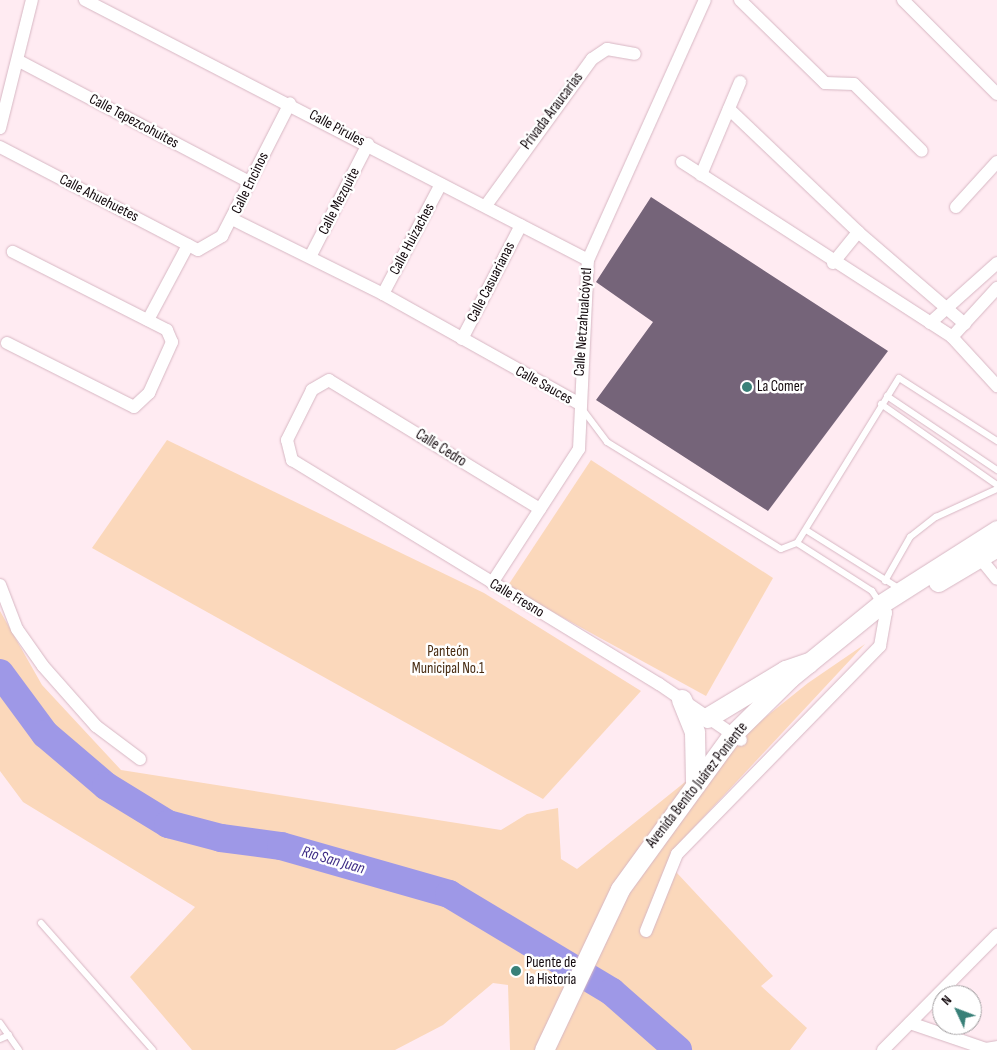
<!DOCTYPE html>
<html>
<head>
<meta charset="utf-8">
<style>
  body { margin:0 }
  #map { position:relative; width:997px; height:1050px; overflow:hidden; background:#ffebf2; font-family:"Sofia Sans Condensed",sans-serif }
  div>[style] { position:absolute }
  .green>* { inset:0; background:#fbd8bb }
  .river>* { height:28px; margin:-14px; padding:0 14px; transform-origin:14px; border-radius:14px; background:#9e98e7 }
  .building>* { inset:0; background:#756479 }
  .roads { filter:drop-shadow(0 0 1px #d7b7c3) drop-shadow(0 0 1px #d7b7c3) }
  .lane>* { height:6px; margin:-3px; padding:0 3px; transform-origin:3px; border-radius:3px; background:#fff }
  .street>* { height:12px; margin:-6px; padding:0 6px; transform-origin:6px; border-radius:6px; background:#fff }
  .secondary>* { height:19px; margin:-9.5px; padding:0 9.5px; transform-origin:9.5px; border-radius:9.5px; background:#fff }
  .primary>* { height:20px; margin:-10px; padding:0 10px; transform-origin:10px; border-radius:10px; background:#fff }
  .dots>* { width:14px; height:14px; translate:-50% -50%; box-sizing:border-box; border:2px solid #fff; border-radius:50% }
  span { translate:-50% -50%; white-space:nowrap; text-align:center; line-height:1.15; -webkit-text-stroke:5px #fff; paint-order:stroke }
  .street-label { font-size:15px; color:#12080c }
  .poi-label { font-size:15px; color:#12080c }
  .left { translate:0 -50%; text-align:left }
  .park-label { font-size:15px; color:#482c12 }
  .water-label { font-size:16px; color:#3f2d86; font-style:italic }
  .north { position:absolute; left:932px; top:985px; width:50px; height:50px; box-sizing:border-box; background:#fff; border:1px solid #a09c9e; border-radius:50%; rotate:313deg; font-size:14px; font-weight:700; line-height:20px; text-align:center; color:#12080c }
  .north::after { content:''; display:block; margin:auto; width:18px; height:22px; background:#398078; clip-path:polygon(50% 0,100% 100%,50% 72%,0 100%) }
</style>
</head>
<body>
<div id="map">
  <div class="green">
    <div style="clip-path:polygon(167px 440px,484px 593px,641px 691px,543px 799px,92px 548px)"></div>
    <div style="clip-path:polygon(591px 460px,773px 578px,706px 696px,507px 587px)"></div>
    <div style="clip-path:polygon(0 611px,42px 685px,121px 770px,501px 830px,527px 814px,558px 808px,561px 859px,577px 869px,808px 683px,865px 644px,671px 852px,677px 873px,773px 976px,761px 986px,807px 1028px,790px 1050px,510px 1050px,508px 985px,493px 983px,443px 1025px,395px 1050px,192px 1050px,130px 977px,195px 907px,23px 802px,0 771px)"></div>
  </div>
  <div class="river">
    <div style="left:0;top:673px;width:76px;rotate:53.6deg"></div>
    <div style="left:45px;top:734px;width:80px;rotate:40.4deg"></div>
    <div style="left:106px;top:786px;width:73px;rotate:31.5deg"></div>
    <div style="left:168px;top:824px;width:55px;rotate:14.8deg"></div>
    <div style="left:221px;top:838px;width:61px;rotate:7.6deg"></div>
    <div style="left:281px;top:846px;width:175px;rotate:15.9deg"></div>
    <div style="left:449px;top:894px;width:190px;rotate:31deg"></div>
    <div style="left:612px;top:992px;width:88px;rotate:41.3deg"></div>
  </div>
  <div class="building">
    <div style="clip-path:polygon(651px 197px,888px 351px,768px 511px,596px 400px,653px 322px,596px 282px)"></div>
  </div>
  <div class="roads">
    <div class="lane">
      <div style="left:887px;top:396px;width:133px;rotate:33.9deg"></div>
      <div style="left:881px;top:404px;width:141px;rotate:34.9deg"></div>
      <div style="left:583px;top:410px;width:40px;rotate:53deg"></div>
      <div style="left:607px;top:442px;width:204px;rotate:31.6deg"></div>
      <div style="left:781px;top:549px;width:17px;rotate:-21deg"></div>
      <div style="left:797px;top:543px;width:89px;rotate:32.6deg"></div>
      <div style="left:872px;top:591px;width:14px;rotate:56deg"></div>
      <div style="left:806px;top:530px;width:111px;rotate:32.1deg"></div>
      <div style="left:797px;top:543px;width:194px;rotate:-58.3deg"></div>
      <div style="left:899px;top:378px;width:117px;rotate:32.7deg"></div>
      <div style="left:885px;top:581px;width:51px;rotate:-60.4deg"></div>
      <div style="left:910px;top:537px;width:33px;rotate:-38deg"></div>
      <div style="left:936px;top:517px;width:67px;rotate:-24.7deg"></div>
      <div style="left:41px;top:923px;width:169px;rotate:48.6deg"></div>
      <div style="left:0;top:1023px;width:33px;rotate:55deg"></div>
      <div style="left:0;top:1039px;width:10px;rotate:-24deg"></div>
    </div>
    <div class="street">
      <div style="left:85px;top:0;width:566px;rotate:27.33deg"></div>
      <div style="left:740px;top:0;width:119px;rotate:44.3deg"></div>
      <div style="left:825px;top:83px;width:29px;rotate:2deg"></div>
      <div style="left:854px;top:84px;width:95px;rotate:44.6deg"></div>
      <div style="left:903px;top:0;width:133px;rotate:45deg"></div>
      <div style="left:19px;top:61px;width:260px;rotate:27.7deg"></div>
      <div style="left:729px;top:109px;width:178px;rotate:43.6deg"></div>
      <div style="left:858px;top:232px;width:141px;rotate:40.7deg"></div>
      <div style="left:0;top:128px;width:132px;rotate:-76deg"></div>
      <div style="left:0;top:147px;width:223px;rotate:27.5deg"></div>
      <div style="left:198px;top:250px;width:28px;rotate:-30deg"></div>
      <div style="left:222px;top:236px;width:149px;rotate:-62.9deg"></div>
      <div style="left:682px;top:162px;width:322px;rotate:32.9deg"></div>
      <div style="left:952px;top:337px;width:67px;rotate:47.4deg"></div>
      <div style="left:701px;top:175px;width:101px;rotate:-67.2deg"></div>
      <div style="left:487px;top:204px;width:179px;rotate:-54.1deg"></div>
      <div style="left:592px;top:59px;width:18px;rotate:-34deg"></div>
      <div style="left:607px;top:49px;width:28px;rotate:10deg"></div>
      <div style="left:956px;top:207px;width:61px;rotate:-47.7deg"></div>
      <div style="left:232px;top:219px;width:169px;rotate:26.4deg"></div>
      <div style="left:383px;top:294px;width:223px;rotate:29.2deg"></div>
      <div style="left:310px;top:257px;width:127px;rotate:-62.8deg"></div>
      <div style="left:833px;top:263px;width:40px;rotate:-51deg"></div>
      <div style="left:383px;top:294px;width:124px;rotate:-62.2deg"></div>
      <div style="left:148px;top:320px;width:85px;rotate:-61.9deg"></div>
      <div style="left:930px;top:323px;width:90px;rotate:-41.8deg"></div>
      <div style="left:952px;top:337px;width:67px;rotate:-47.4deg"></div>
      <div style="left:462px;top:339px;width:128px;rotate:-62.6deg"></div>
      <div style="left:7px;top:343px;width:142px;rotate:26.7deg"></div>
      <div style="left:134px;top:407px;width:21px;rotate:-43deg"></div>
      <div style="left:149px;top:393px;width:56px;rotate:-65.7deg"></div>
      <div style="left:172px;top:342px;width:13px;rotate:-113deg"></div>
      <div style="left:167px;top:330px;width:173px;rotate:-153.1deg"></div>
      <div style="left:540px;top:509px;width:247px;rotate:-148.6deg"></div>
      <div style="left:329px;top:380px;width:20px;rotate:150deg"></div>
      <div style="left:312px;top:390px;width:56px;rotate:116.6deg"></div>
      <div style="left:287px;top:440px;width:21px;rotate:76deg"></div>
      <div style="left:292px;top:460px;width:430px;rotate:31.4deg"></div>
      <div style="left:659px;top:684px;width:99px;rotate:34.3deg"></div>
      <div style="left:976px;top:553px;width:33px;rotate:51deg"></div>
      <div style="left:492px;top:583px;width:160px;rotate:-57deg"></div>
      <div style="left:579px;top:449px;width:189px;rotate:-87.3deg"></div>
      <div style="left:588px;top:260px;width:285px;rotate:-65.8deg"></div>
      <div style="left:0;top:585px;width:47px;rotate:68.9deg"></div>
      <div style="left:17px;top:629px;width:45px;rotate:54.9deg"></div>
      <div style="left:43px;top:666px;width:80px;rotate:48.5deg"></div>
      <div style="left:96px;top:726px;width:55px;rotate:36.9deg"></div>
      <div style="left:646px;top:931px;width:83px;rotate:-68.1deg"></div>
      <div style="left:677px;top:854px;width:291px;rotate:-45.7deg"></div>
      <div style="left:880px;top:646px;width:34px;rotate:-80deg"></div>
      <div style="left:886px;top:613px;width:10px;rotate:-119deg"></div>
      <div style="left:910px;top:1023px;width:80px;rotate:18.9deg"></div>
      <div style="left:986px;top:1049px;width:11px;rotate:-10deg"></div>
      <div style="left:883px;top:1050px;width:162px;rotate:-45.3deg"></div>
    </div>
    <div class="secondary">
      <div style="left:938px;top:582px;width:69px;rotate:-30.7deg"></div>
      <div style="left:544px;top:1050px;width:178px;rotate:-64.7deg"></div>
      <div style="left:620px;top:889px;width:190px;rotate:-54deg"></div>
      <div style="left:732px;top:735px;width:81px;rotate:-44.5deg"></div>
      <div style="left:790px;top:678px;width:117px;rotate:-39.1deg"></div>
      <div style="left:881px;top:604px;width:138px;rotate:-32.5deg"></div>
    </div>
    <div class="primary">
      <div style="left:682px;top:700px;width:35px;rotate:68deg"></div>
      <div style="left:695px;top:733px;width:49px;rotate:88.8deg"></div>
      <div style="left:708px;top:718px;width:91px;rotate:-31.1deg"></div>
      <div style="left:786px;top:671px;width:24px;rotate:-19deg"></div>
    </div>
  </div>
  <div class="dots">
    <div style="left:747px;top:387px;background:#398078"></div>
    <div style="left:516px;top:971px;background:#398078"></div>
  </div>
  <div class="street-label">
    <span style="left:552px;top:111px;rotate:-53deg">Privada Araucarias</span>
    <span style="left:134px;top:121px;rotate:28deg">Calle Tepezcohuites</span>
    <span style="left:337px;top:128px;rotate:28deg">Calle Pirules</span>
    <span style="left:250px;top:183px;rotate:-64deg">Calle Encinos</span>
    <span style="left:99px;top:198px;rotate:27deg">Calle Ahuehuetes</span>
    <span style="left:339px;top:201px;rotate:-63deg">Calle Mezquite</span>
    <span style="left:412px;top:239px;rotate:-62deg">Calle Huizaches</span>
    <span style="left:491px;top:282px;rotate:-63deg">Calle Casuarianas</span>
    <span style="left:583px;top:322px;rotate:-86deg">Calle Netzahualcóyotl</span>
    <span style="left:544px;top:385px;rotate:29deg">Calle Sauces</span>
    <span style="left:441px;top:448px;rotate:32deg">Calle Cedro</span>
    <span style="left:517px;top:598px;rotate:31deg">Calle Fresno</span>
    <span style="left:697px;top:785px;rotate:-52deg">Avenida Benito Juárez Poniente</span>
  </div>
  <div class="poi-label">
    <span class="left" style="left:757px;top:387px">La Comer</span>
    <span class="left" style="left:526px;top:971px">Puente de<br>la Historia</span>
  </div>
  <div class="park-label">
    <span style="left:448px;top:660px">Panteón<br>Municipal No.1</span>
  </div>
  <div class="water-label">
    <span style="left:333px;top:861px;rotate:16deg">Rio San Juan</span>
  </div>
  <div class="north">N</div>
</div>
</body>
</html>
